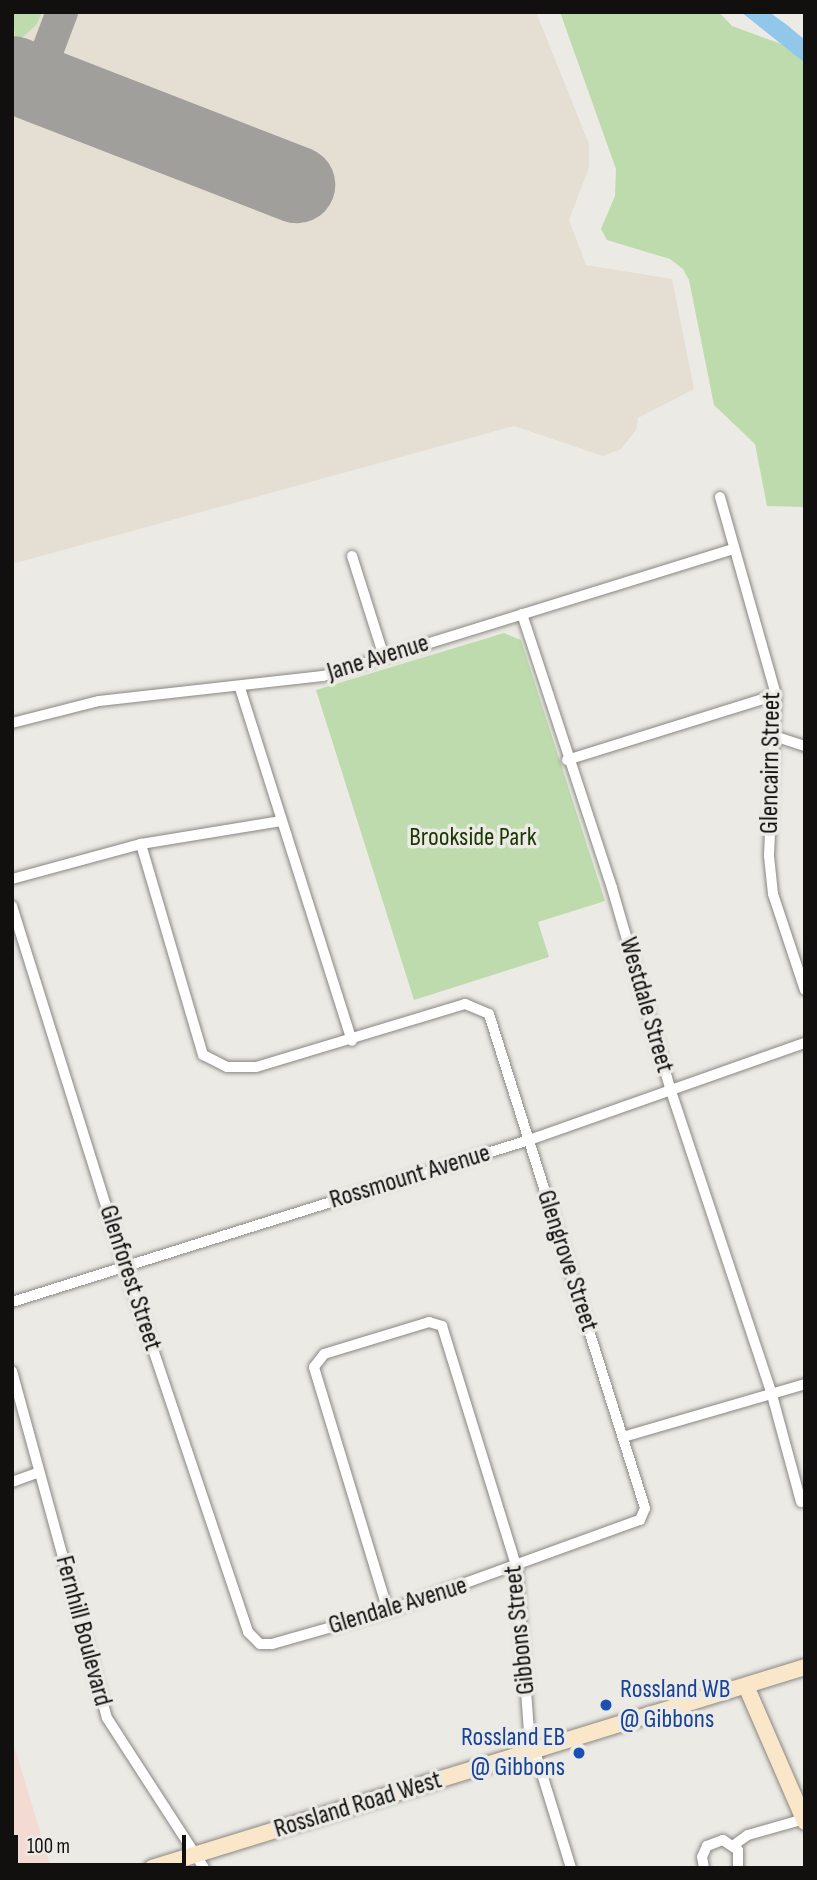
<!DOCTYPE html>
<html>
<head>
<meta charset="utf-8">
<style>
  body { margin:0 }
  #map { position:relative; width:817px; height:1880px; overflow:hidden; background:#eceae5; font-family:"Sofia Sans Condensed",sans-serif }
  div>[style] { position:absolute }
  .commercial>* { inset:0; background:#f3dad2 }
  .built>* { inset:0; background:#e5dfd3 }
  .green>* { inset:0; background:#bddbac }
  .water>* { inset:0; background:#90c7eb }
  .taxiway>* { height:32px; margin:-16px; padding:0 16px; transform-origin:16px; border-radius:16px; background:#a19f9c }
  .runway>* { height:77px; margin:-38.5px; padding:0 38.5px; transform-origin:38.5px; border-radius:38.5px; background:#a19f9c }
  .roads { filter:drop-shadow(0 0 2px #898783) drop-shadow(0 0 2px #898783) }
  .street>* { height:10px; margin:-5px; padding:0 5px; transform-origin:5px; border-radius:5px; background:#fff }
  .secondary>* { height:16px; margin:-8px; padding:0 8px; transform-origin:8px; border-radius:8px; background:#fae6c8 }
  .dots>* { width:19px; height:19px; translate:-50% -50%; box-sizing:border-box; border:4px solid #eceae5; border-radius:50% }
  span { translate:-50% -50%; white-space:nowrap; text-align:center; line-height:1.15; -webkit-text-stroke:7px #eceae5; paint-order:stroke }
  .street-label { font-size:26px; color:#11100f }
  .park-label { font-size:26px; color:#1a3702 }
  .transit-label { font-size:26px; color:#164399 }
  .left { translate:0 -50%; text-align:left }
  .right { translate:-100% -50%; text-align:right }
  .frame { position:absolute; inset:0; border:14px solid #11100f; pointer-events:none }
  .scale { position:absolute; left:14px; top:1835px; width:172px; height:32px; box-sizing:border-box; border:4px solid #11100f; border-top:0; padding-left:9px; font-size:21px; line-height:24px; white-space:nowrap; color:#11100f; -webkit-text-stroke:5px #eceae5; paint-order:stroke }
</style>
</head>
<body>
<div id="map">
  <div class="commercial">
    <div style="clip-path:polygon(12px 1739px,26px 1785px,51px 1868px,12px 1868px)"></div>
  </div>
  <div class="built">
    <div style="clip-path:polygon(12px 12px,536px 12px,589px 144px,589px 168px,569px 220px,586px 265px,672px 279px,694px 389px,638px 418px,636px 430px,621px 449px,603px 456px,514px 426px,12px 564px)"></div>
  </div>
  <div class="green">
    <div style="clip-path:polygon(12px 12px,42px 12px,37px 24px,16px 43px)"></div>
    <div style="clip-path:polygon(560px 12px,719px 12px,732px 26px,795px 49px,805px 59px,805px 507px,767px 506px,755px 444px,714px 405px,689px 280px,683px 269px,670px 259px,607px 240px,601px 229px,615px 196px,616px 169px)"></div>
    <div style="clip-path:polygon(504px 633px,521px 640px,605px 901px,538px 922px,549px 957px,414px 1000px,316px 690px)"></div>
  </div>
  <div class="water">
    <div style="clip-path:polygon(741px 12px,769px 12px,787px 25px,805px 40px,805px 63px)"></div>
  </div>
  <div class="taxiway">
    <div style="left:22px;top:80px;width:38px;rotate:-48deg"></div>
    <div style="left:47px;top:52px;width:43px;rotate:-69.4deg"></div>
  </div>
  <div class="runway">
    <div style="left:12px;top:74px;width:305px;rotate:21.2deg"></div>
  </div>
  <div class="roads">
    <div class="street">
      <div style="left:720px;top:497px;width:206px;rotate:74.2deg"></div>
      <div style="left:776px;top:695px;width:161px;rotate:92.5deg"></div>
      <div style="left:769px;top:856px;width:38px;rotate:84deg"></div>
      <div style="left:773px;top:894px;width:101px;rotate:71.6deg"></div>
      <div style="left:352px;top:556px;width:106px;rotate:72.4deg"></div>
      <div style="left:522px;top:614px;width:288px;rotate:71.8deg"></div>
      <div style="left:612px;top:888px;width:208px;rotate:73.8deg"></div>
      <div style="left:670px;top:1088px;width:324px;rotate:71.6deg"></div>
      <div style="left:772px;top:1395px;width:111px;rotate:74.8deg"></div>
      <div style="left:240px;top:688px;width:370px;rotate:72.4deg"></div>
      <div style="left:12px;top:723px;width:90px;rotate:-14.2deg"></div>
      <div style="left:99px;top:701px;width:225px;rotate:-6.4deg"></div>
      <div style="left:323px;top:676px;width:430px;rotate:-17.2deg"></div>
      <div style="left:774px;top:736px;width:33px;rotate:18deg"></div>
      <div style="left:567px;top:760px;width:219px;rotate:-17.3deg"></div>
      <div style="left:12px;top:879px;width:134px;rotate:-15.2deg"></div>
      <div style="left:141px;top:844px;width:142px;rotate:-9.3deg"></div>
      <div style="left:12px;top:906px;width:377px;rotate:72.6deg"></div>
      <div style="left:125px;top:1266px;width:386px;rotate:71.4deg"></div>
      <div style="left:248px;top:1632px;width:17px;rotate:45deg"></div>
      <div style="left:260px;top:1644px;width:12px"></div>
      <div style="left:272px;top:1644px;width:121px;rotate:-15.9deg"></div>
      <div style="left:388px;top:1611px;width:268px;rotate:-19.9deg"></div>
      <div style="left:640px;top:1520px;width:13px;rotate:-67deg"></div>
      <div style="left:645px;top:1508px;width:518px;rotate:-107.53deg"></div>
      <div style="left:489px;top:1014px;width:26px;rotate:-157deg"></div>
      <div style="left:465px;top:1004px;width:218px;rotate:163.2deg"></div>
      <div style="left:256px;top:1067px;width:29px;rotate:180deg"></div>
      <div style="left:227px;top:1067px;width:27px;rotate:-153deg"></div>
      <div style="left:203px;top:1055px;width:220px;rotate:-106.4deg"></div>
      <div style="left:12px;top:1302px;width:542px;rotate:-17.4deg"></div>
      <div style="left:529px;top:1140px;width:293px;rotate:-19.4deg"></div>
      <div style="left:12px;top:1371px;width:360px;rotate:74.7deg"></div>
      <div style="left:107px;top:1718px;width:179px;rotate:57.1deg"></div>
      <div style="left:623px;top:1437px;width:190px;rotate:-16.2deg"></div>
      <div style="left:12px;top:1482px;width:29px;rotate:-20deg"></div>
      <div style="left:388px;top:1611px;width:255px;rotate:-106.9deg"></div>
      <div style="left:314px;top:1367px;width:16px;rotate:-52deg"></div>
      <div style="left:324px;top:1354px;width:110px;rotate:-16.9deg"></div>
      <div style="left:429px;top:1322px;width:14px;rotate:17deg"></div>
      <div style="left:442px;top:1326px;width:253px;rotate:72.8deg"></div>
      <div style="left:517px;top:1568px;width:164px;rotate:85.8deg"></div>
      <div style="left:529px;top:1732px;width:142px;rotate:72.8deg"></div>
      <div style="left:734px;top:1845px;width:17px;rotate:-36deg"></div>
      <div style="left:748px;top:1835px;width:58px;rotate:-15.9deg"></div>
      <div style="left:704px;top:1868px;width:11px;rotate:-100deg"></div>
      <div style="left:702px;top:1857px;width:12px;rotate:-66deg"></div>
      <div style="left:707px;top:1846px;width:17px;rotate:-21deg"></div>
      <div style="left:723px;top:1840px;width:18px;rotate:34deg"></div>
      <div style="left:738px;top:1850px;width:18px;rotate:90deg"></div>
    </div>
    <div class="secondary">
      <div style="left:746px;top:1686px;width:148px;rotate:66.5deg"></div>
      <div style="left:152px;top:1868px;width:683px;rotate:-17.11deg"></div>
    </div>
  </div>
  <div class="dots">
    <div style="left:606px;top:1705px;background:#1a4fb4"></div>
    <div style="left:579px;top:1753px;background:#1a4fb4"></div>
  </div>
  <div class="street-label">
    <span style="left:378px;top:658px;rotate:-17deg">Jane Avenue</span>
    <span style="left:771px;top:763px;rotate:-89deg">Glencairn Street</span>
    <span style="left:646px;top:1005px;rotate:74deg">Westdale Street</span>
    <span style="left:410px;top:1177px;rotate:-17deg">Rossmount Avenue</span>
    <span style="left:567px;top:1261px;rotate:72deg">Glengrove Street</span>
    <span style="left:130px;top:1278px;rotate:72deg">Glenforest Street</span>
    <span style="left:398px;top:1606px;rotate:-17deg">Glendale Avenue</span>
    <span style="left:520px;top:1630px;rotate:-96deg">Gibbons Street</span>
    <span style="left:83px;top:1631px;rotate:75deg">Fernhill Boulevard</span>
    <span style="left:358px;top:1805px;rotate:-17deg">Rossland Road West</span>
  </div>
  <div class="park-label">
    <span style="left:473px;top:838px">Brookside Park</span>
  </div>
  <div class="transit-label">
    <span class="left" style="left:620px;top:1705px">Rossland WB<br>@ Gibbons</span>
    <span class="right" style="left:565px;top:1753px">Rossland EB<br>@ Gibbons</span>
  </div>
  <div class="frame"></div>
  <div class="scale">100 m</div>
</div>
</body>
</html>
